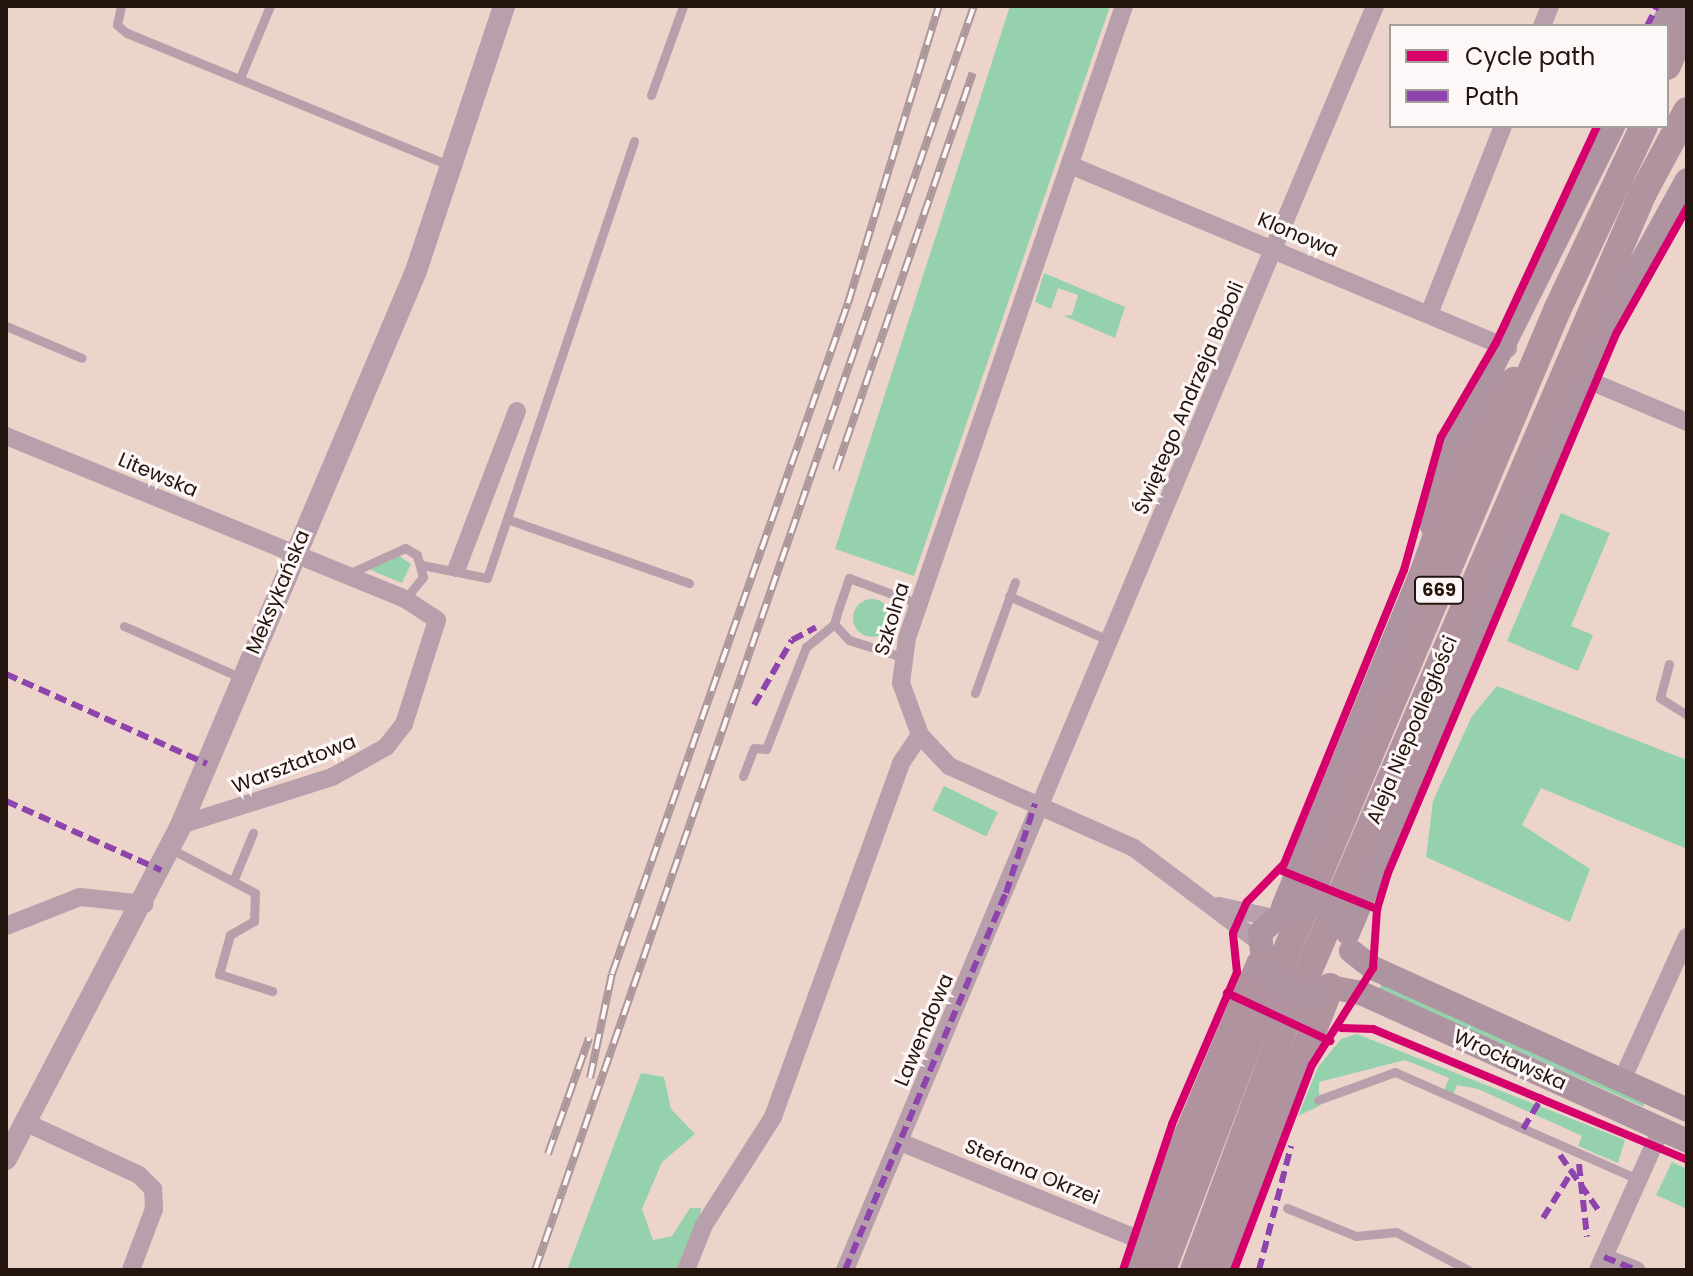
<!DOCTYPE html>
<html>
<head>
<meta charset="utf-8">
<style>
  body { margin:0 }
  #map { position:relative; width:1693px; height:1276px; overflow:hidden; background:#edd4cb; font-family:Poppins,sans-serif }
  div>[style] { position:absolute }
  .green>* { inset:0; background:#96d1ad; transform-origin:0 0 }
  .round { border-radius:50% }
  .service>* { height:9px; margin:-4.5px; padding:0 4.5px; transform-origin:4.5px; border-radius:4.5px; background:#b79fab }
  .minor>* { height:18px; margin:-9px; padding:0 9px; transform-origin:9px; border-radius:9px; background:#b79fab }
  .tertiary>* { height:22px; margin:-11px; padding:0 11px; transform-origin:11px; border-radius:11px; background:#b79fab }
  .secondary>* { height:24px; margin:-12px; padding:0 12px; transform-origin:12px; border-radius:12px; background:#ae93a1 }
  .primary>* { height:28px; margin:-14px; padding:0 14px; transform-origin:14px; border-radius:14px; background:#b193a0 }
  .rail>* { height:8px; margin-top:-4px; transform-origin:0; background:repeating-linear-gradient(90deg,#fdf8f7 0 15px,#ab979a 0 30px); box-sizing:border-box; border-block:2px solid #ab979a }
  .secondary-bridge>* { height:24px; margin:-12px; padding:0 12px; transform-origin:12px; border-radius:12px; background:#ae93a1 }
  .quiet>* { height:6px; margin-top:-3px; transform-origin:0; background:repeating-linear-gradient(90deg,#8e44ad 0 12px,transparent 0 18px) }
  .cycleway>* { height:8px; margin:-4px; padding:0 4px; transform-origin:4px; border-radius:4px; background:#d6006c }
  span { translate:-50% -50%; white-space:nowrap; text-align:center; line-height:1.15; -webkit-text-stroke:6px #fdf8f7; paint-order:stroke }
  .shield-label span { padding:2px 6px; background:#fdf8f7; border:2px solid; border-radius:6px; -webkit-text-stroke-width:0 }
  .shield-label { font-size:18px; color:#24140e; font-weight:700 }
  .street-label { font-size:20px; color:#24140e }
  .frame { position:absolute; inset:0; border:8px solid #24140e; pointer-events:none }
  .legend { position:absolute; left:1389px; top:24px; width:280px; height:104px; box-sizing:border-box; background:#fdf8f7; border:2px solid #a69d9a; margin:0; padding:10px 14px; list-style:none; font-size:24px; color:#24140e }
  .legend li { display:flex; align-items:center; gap:16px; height:40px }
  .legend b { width:40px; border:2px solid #a69d9a }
</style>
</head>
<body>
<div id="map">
  <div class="green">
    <div style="clip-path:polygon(1010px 6px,1110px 6px,914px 576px,835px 549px)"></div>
    <div style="clip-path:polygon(1044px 273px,1125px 307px,1115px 338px,1064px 316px,1072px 315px,1078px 295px,1058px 288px,1051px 309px,1035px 302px)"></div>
    <div style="clip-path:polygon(1561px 513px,1610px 533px,1571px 626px,1593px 635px,1578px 671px,1507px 641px)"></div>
    <div style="clip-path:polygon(398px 555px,411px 564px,402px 583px,368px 569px)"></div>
    <div class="round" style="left:853px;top:599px;width:38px;height:38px"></div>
    <div style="clip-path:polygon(1497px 686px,1687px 760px,1687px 849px,1541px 788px,1522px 825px,1590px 869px,1570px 922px,1426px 857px,1433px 801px,1472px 716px)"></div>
    <div style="left:944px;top:786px;width:60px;height:27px;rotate:26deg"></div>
    <div style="left:1383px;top:981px;width:289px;height:9px;rotate:24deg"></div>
    <div style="clip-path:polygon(1357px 1034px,1625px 1140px,1618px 1163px,1578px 1146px,1582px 1136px,1478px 1089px,1457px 1085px,1453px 1095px,1444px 1090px,1449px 1078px,1405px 1060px,1319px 1082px,1319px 1106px,1298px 1116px,1318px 1067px,1341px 1039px)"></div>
    <div style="clip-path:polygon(641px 1073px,664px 1077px,671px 1109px,695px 1134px,662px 1162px,642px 1209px,653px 1240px,672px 1236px,690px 1208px,701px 1208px,698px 1228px,681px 1270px,567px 1270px)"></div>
    <div style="clip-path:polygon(1672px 1162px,1687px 1169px,1687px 1209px,1656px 1195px)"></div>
  </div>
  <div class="service">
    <div style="left:121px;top:6px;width:19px;rotate:102deg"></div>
    <div style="left:117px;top:25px;width:13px;rotate:39deg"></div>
    <div style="left:127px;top:33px;width:348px;rotate:22.3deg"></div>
    <div style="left:240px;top:78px;width:78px;rotate:-67.4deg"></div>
    <div style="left:651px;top:95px;width:95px;rotate:-70.2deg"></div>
    <div style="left:6px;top:326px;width:82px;rotate:22.8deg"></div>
    <div style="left:507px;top:519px;width:193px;rotate:19.4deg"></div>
    <div style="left:422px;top:565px;width:66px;rotate:11.3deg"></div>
    <div style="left:487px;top:578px;width:461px;rotate:-71.4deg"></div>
    <div style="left:348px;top:574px;width:63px;rotate:-24.5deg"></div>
    <div style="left:405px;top:548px;width:14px;rotate:30deg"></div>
    <div style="left:417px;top:555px;width:23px;rotate:75deg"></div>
    <div style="left:423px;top:577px;width:28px;rotate:129deg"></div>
    <div style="left:1009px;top:596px;width:108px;rotate:24deg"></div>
    <div style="left:124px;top:626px;width:129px;rotate:23.8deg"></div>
    <div style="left:902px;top:657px;width:56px;rotate:-162.2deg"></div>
    <div style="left:849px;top:640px;width:22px;rotate:-133deg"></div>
    <div style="left:834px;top:624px;width:18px;rotate:-74deg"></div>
    <div style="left:839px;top:607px;width:31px;rotate:-71deg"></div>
    <div style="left:849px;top:578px;width:75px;rotate:20.4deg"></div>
    <div style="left:1669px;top:664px;width:35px;rotate:105deg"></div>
    <div style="left:1660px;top:698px;width:32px;rotate:32deg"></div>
    <div style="left:975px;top:693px;width:118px;rotate:-70.2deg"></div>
    <div style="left:743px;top:776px;width:30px;rotate:-69deg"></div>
    <div style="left:754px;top:748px;width:12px;rotate:5deg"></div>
    <div style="left:766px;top:749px;width:110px;rotate:-68.6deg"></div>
    <div style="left:806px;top:647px;width:36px;rotate:-39deg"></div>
    <div style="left:171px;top:849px;width:95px;rotate:27.6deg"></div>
    <div style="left:255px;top:893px;width:28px;rotate:92deg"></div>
    <div style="left:254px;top:921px;width:28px;rotate:150deg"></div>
    <div style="left:230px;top:935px;width:41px;rotate:105.8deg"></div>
    <div style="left:219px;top:974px;width:56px;rotate:17.8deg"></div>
    <div style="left:234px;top:879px;width:50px;rotate:-67.6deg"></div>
    <div style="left:1318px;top:1100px;width:82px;rotate:-20deg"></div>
    <div style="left:1395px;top:1072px;width:266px;rotate:23.8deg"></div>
    <div style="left:1287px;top:1208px;width:74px;rotate:22.1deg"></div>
    <div style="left:1356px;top:1236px;width:40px;rotate:-5.7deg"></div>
    <div style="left:1396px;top:1232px;width:81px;rotate:27.8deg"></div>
  </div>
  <div class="minor">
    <div style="left:1124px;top:6px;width:668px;rotate:108.95deg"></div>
    <div style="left:907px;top:638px;width:45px;rotate:97.6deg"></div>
    <div style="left:901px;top:683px;width:55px;rotate:69.9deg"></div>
    <div style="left:920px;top:735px;width:42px;rotate:46.9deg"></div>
    <div style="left:949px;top:766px;width:202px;rotate:23.9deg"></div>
    <div style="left:1134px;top:848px;width:155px;rotate:36.9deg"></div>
    <div style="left:1542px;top:26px;width:22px;rotate:-68deg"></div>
    <div style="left:1070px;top:165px;width:475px;rotate:22.7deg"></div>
    <div style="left:1429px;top:314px;width:202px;rotate:-68.5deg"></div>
    <div style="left:1583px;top:378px;width:113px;rotate:22.9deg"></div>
    <div style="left:6px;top:436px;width:431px;rotate:22.2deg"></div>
    <div style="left:405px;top:599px;width:38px;rotate:33deg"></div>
    <div style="left:437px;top:620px;width:109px;rotate:107.6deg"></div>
    <div style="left:404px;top:724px;width:29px;rotate:128deg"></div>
    <div style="left:386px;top:747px;width:62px;rotate:150.9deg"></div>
    <div style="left:332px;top:777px;width:158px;rotate:162.4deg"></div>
    <div style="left:457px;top:568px;width:168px;rotate:-69.1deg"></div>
    <div style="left:1219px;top:906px;width:52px;rotate:12.2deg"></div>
    <div style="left:6px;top:926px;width:79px;rotate:-21.4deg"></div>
    <div style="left:80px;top:897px;width:65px;rotate:6.1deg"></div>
    <div style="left:1622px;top:1080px;width:157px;rotate:-65.6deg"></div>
    <div style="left:27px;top:1123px;width:123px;rotate:24.9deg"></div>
    <div style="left:139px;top:1175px;width:20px;rotate:45deg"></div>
    <div style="left:153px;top:1189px;width:20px;rotate:87deg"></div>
    <div style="left:154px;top:1209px;width:65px;rotate:110.7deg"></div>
    <div style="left:900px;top:1142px;width:267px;rotate:22.2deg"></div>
    <div style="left:1604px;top:1257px;width:35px;rotate:22deg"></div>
    <div style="left:686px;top:1270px;width:48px;rotate:-68.2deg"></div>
    <div style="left:704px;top:1225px;width:128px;rotate:-57.4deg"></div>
    <div style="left:773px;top:1117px;width:376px;rotate:-70.1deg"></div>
    <div style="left:901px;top:763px;width:34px;rotate:-56deg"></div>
    <div style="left:845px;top:1270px;width:1371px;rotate:-67.25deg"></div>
    <div style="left:1598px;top:1270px;width:154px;rotate:-65.9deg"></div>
  </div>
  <div class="tertiary">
    <div style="left:6px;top:1159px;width:377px;rotate:-62.3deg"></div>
    <div style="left:181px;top:825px;width:602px;rotate:-67.01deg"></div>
    <div style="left:416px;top:271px;width:279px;rotate:-71.6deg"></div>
  </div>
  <div class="secondary">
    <div style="left:1662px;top:26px;width:22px;rotate:-63deg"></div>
    <div style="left:1432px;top:526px;width:61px;rotate:-79.6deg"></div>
    <div style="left:1443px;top:466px;width:380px;rotate:-63.4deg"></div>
    <div style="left:1283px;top:907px;width:369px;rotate:-67.5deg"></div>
    <div style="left:1348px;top:933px;width:657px;rotate:-66.98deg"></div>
    <div style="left:1605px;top:328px;width:169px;rotate:-61deg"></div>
    <div style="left:1351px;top:951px;width:28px;rotate:38deg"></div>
    <div style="left:1373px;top:968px;width:345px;rotate:24.3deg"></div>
    <div style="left:1264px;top:971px;width:38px;rotate:-96deg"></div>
    <div style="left:1260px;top:933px;width:45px;rotate:-41.4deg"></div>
    <div style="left:1330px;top:987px;width:32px;rotate:11deg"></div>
    <div style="left:1361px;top:993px;width:358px;rotate:24.4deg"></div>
  </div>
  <div class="primary">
    <div style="left:1667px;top:66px;width:50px;rotate:-66.5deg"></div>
    <div style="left:1420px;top:583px;width:105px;rotate:-70.5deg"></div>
    <div style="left:1455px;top:484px;width:119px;rotate:-60.2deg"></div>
    <div style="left:1140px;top:1270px;width:92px;rotate:-72.3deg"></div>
    <div style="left:1168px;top:1182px;width:237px;rotate:-67.1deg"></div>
    <div style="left:1162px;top:1270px;width:264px;rotate:-69.2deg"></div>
    <div style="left:1256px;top:1023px;width:776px;rotate:-67.1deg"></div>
    <div style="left:1558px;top:308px;width:201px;rotate:-64.7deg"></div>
    <div style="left:1194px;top:1270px;width:254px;rotate:-69.7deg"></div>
    <div style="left:1282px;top:1032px;width:913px;rotate:-66.72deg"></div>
    <div style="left:1643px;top:193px;width:93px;rotate:-61.8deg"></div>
    <div style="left:1219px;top:1270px;width:304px;rotate:-68.6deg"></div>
  </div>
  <div class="rail">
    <div style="left:836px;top:470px;width:420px;rotate:-71deg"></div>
    <div style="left:590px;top:1078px;width:106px;rotate:-78.1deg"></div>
    <div style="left:612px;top:974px;width:711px;rotate:-70.62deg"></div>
    <div style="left:848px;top:303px;width:311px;rotate:-73deg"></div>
    <div style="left:548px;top:1154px;width:123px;rotate:-70.5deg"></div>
    <div style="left:535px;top:1270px;width:1338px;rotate:-70.85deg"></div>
  </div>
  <div class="secondary-bridge">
    <div style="left:1294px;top:903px;width:28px;rotate:6deg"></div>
    <div style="left:1322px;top:906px;width:29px;rotate:41deg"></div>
    <div style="left:1264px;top:971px;width:30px;rotate:42deg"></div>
    <div style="left:1286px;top:991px;width:30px;rotate:6deg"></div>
  </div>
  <div class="quiet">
    <div style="left:1647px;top:26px;width:22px;rotate:-63deg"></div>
    <div style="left:6px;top:674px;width:220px;rotate:24.1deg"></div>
    <div style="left:754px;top:705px;width:75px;rotate:-59.7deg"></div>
    <div style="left:792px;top:640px;width:27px;rotate:-28deg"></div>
    <div style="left:6px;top:801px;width:170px;rotate:24deg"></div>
    <div style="left:1523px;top:1129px;width:39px;rotate:-59deg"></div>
    <div style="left:1560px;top:1155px;width:72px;rotate:55.2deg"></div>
    <div style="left:1579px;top:1164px;width:73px;rotate:83.7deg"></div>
    <div style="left:1543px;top:1218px;width:57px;rotate:-58deg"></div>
    <div style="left:1604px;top:1257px;width:35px;rotate:22deg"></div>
    <div style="left:845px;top:1270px;width:410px;rotate:-66.9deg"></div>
    <div style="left:1006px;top:893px;width:94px;rotate:-72deg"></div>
    <div style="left:1259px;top:1270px;width:128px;rotate:-75.5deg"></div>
  </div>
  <div class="cycleway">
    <div style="left:1280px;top:870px;width:105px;rotate:21.9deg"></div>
    <div style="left:1227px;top:993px;width:114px;rotate:25deg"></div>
    <div style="left:1341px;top:1028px;width:32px;rotate:2deg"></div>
    <div style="left:1373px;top:1029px;width:340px;rotate:22.6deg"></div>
    <div style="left:1123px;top:1270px;width:154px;rotate:-71.4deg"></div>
    <div style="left:1172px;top:1124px;width:165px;rotate:-66.8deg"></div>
    <div style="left:1237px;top:972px;width:39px;rotate:-96deg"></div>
    <div style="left:1233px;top:933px;width:34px;rotate:-66deg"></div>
    <div style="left:1247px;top:902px;width:53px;rotate:-45.8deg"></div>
    <div style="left:1284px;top:864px;width:318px;rotate:-67.8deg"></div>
    <div style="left:1404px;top:570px;width:138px;rotate:-74.5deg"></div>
    <div style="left:1441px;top:437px;width:109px;rotate:-59.7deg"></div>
    <div style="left:1496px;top:343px;width:239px;rotate:-65deg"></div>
    <div style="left:1234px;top:1270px;width:219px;rotate:-69.2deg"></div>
    <div style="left:1312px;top:1065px;width:115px;rotate:-57.8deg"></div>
    <div style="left:1373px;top:968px;width:59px;rotate:-86.1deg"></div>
    <div style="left:1377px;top:909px;width:38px;rotate:-73deg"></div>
    <div style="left:1388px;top:873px;width:585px;rotate:-67.07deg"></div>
    <div style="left:1616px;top:334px;width:145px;rotate:-60.6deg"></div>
  </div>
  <div class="shield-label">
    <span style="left:1439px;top:590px">669</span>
  </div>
  <div class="street-label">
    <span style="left:1298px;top:235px;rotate:23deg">Klonowa</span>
    <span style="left:1189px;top:398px;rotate:-67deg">Świętego Andrzeja Boboli</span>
    <span style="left:158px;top:475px;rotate:23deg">Litewska</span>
    <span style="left:278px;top:592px;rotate:-67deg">Meksykańska</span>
    <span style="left:892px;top:619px;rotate:-73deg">Szkolna</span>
    <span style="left:1412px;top:730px;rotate:-67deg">Aleja Niepodległości</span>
    <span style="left:294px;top:764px;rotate:-21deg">Warsztatowa</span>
    <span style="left:924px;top:1030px;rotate:-67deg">Lawendowa</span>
    <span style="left:1510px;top:1060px;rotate:24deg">Wrocławska</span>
    <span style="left:1032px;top:1172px;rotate:22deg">Stefana Okrzei</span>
  </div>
  <div class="frame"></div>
  <ul class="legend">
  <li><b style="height:10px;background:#d6006c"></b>Cycle path</li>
  <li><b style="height:10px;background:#8e44ad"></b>Path</li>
  </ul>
</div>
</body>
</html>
